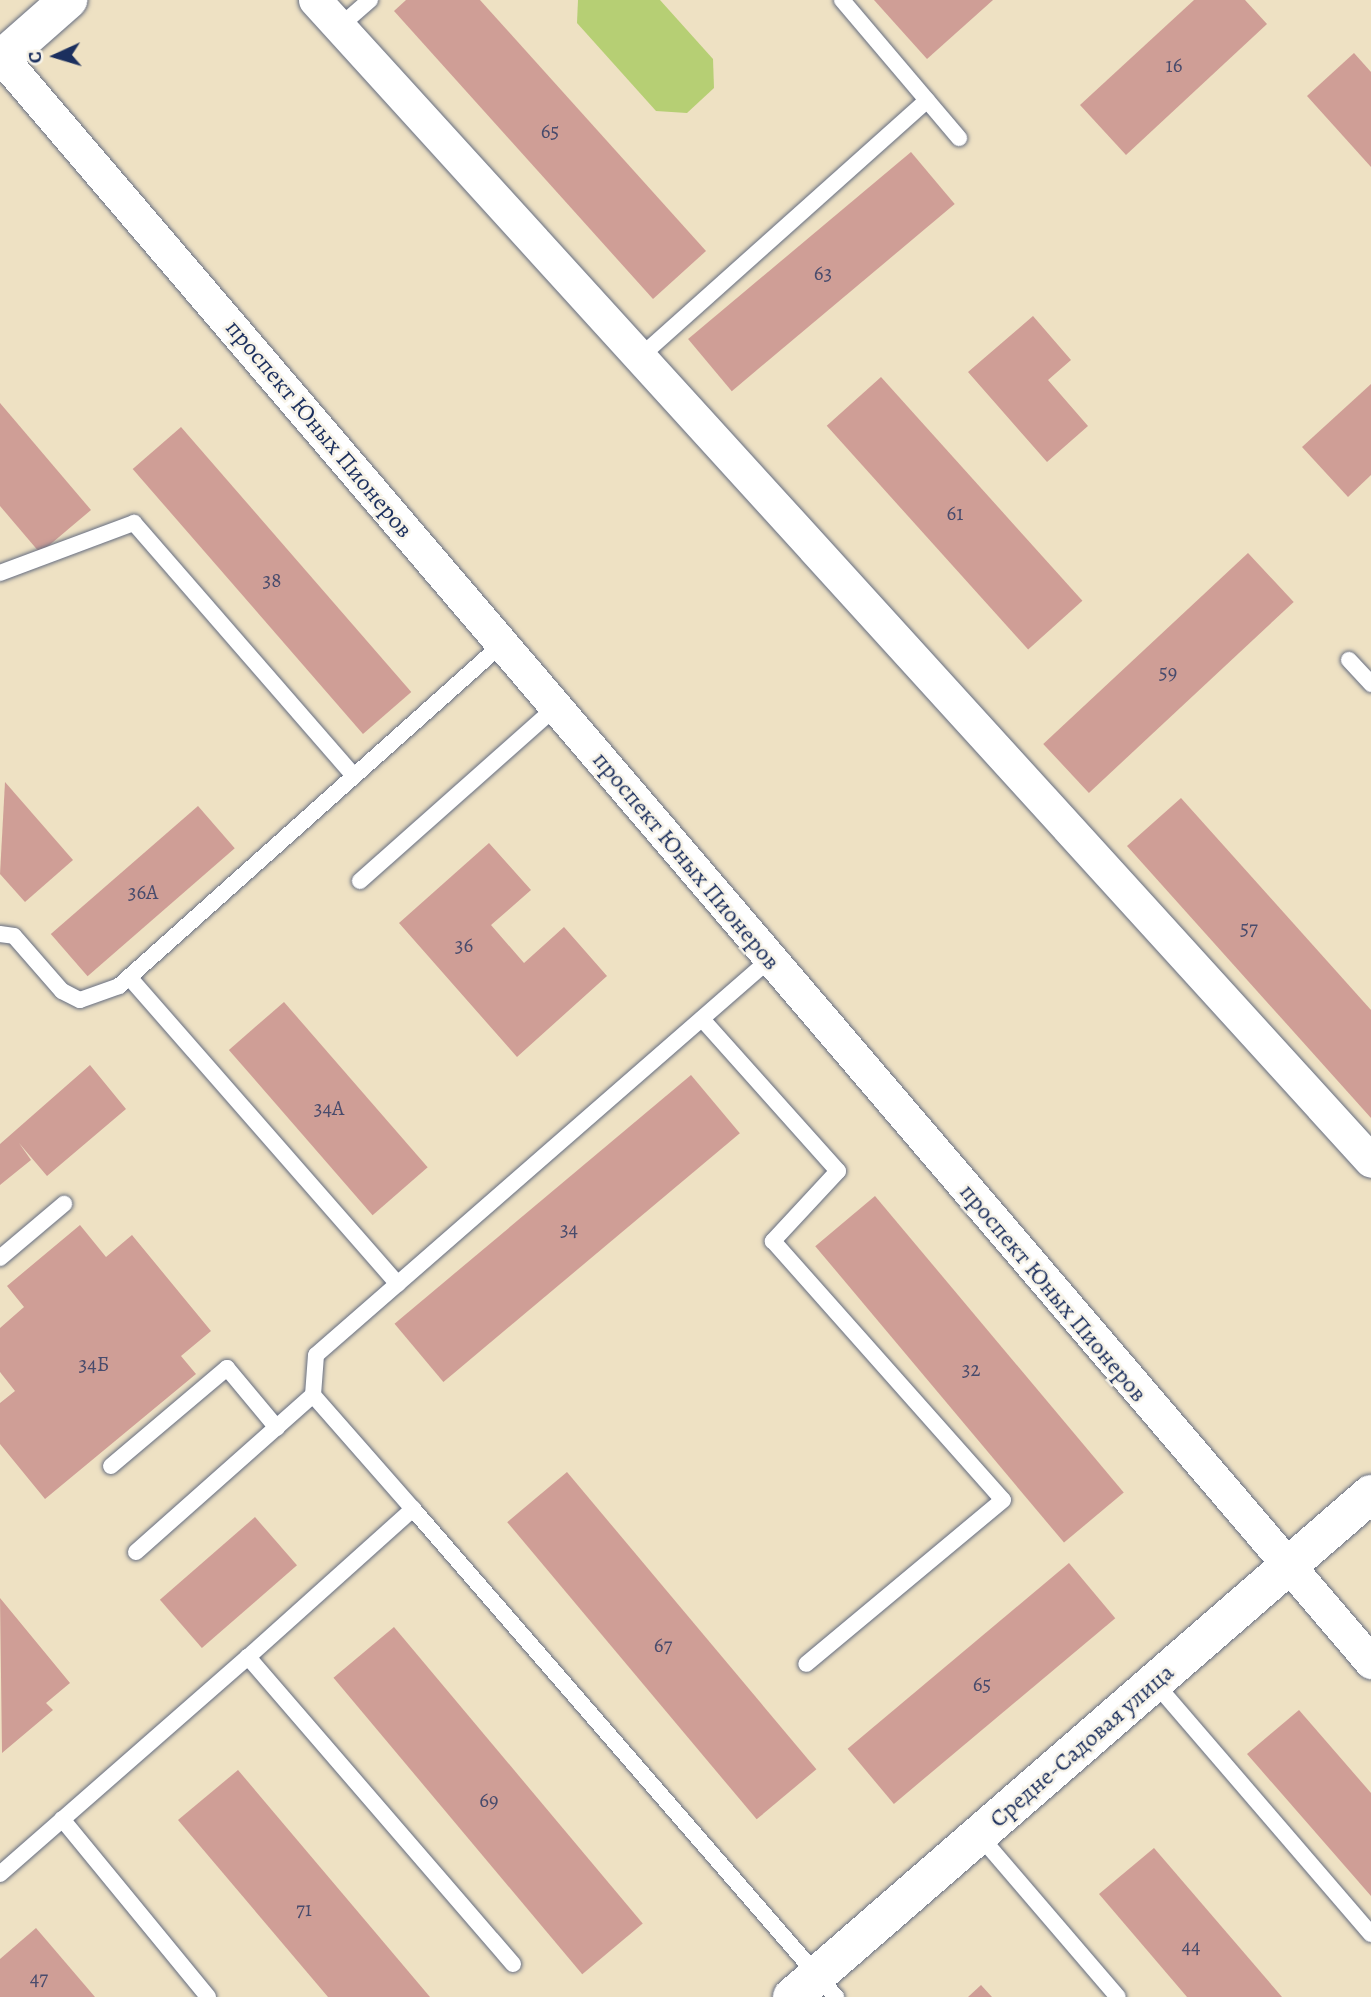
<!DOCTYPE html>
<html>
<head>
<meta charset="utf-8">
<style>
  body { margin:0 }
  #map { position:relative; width:1371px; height:1997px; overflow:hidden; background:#eee1c3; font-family:Alegreya,serif }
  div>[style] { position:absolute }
  .green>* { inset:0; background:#b6cf74 }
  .building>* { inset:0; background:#cf9e96; transform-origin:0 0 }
  .roads { filter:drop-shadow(0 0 2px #656d81) drop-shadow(0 0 2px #656d81) }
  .service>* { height:16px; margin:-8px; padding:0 8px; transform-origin:8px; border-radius:8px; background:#fff }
  .minor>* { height:33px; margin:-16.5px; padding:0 16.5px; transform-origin:16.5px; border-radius:16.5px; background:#fff }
  .tertiary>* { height:38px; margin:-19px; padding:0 19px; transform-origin:19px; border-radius:19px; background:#fff }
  span { translate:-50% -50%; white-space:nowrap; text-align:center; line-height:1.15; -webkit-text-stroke:5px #f7f3e8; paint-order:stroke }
  .number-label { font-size:21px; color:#484b6c }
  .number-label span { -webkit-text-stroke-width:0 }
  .street-label { font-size:24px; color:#1b2f5e }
  .north { position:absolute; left:21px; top:21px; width:70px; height:70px; -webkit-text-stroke:5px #f7f3e8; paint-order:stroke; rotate:266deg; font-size:19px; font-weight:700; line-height:28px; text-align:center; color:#1b2f5e }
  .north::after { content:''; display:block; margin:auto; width:24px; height:32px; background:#1b2f5e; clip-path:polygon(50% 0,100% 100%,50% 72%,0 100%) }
</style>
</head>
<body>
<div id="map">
  <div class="green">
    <div style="clip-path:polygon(578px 0,660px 0,713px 59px,714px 88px,687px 113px,656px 111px,577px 23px)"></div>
  </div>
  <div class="building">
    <div style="clip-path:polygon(406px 0,480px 0,706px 251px,653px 299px,394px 11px)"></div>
    <div style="clip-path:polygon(874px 0,993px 0,927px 59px)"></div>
    <div style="clip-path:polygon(1194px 0,1245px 0,1267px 24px,1126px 155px,1080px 105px)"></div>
    <div style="clip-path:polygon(1354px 53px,1371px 72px,1371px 167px,1307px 96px)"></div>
    <div style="left:911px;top:152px;width:68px;height:291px;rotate:50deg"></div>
    <div style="clip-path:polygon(1033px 316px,1071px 360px,1048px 380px,1088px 426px,1047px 462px,968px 372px)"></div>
    <div style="left:881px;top:377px;width:301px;height:73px;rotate:48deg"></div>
    <div style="clip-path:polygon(1371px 384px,1371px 475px,1348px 497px,1302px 447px)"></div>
    <div style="clip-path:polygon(0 403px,91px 510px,40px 553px,0 506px)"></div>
    <div style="left:181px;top:427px;width:351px;height:64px;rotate:49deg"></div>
    <div style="left:1248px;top:553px;width:67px;height:280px;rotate:47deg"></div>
    <div style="clip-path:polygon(5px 782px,73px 860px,25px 902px,0 874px)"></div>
    <div style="clip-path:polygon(1181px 798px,1371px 1010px,1371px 1118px,1127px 846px)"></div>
    <div style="left:198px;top:806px;width:56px;height:195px;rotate:49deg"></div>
    <div style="clip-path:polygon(489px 843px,531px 890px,491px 925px,524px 963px,564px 927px,607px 976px,517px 1057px,399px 923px)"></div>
    <div style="left:284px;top:1002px;width:219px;height:73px;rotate:49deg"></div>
    <div style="clip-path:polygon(90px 1065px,126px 1109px,47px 1176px,19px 1143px,31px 1160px,0 1185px,0 1144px)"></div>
    <div style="left:691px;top:1075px;width:76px;height:387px;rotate:50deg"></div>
    <div style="left:875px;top:1196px;width:387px;height:78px;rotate:50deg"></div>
    <div style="clip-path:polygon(80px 1225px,106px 1257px,132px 1235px,211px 1331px,181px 1356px,196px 1374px,45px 1499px,0 1444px,0 1403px,15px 1391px,0 1372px,0 1328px,24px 1307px,7px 1286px)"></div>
    <div style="left:567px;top:1472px;width:388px;height:78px;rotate:50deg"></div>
    <div style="left:255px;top:1517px;width:64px;height:126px;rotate:49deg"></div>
    <div style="left:1069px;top:1563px;width:72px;height:289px;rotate:50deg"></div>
    <div style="clip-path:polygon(0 1598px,70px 1683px,46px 1703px,53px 1710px,2px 1753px)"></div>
    <div style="left:394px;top:1627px;width:387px;height:79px;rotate:50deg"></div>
    <div style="clip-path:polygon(1299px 1710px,1371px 1793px,1371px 1896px,1247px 1754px)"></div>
    <div style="clip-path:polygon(238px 1770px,430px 1997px,328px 1997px,178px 1820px)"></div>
    <div style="clip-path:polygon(1154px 1848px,1282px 1997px,1187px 1997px,1099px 1894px)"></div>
    <div style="clip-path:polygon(36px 1928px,95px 1997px,0 1997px,0 1959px)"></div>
    <div style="clip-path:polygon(981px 1985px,992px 1997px,968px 1997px)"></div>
  </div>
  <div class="roads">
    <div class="service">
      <div style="left:842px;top:0;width:181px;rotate:49.7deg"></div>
      <div style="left:339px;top:27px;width:41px;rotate:-41.1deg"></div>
      <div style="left:640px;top:357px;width:385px;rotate:-41.8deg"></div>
      <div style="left:0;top:573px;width:143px;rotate:-20.5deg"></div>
      <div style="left:134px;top:523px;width:335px;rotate:49deg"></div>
      <div style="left:1349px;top:660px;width:33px;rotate:47deg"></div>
      <div style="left:360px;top:881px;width:262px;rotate:-41.6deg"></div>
      <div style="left:0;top:934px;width:14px;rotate:8deg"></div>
      <div style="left:14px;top:936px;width:73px;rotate:48.9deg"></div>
      <div style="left:62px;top:991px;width:20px;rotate:27deg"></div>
      <div style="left:80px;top:1000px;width:41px;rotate:-19.7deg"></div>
      <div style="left:119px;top:986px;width:513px;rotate:-41.76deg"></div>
      <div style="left:129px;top:977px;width:408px;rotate:48.8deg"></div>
      <div style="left:702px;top:1019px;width:204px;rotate:48.2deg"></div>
      <div style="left:838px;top:1171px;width:96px;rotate:132.9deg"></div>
      <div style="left:773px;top:1241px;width:346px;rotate:48.4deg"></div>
      <div style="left:1003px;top:1500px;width:256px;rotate:140.2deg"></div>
      <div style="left:0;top:1258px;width:84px;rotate:-40.2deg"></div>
      <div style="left:111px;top:1466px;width:152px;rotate:-40.2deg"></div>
      <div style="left:227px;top:1368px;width:78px;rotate:50.2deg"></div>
      <div style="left:413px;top:1509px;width:152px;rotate:-131.3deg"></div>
      <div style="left:313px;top:1395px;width:40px;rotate:-85.7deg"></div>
      <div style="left:316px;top:1355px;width:601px;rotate:-41.09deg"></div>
      <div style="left:136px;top:1552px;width:237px;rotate:-41.6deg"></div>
      <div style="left:1155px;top:1683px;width:331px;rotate:49.3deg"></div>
      <div style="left:62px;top:1819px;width:230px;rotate:50.6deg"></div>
      <div style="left:979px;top:1835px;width:213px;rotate:49.4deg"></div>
      <div style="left:0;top:1874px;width:330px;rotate:-41.2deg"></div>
      <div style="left:513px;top:1964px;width:406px;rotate:-130.8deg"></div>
      <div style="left:248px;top:1657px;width:222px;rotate:-41.9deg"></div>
      <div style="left:413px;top:1509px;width:646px;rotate:49.08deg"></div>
    </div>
    <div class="minor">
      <div style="left:315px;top:0;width:1569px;rotate:47.71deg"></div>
      <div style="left:2px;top:58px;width:2109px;rotate:49.52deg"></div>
    </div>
    <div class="tertiary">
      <div style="left:0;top:60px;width:91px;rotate:-41.4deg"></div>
      <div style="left:792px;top:1997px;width:767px;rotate:-40.98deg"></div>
    </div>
  </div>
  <div class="number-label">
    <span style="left:1174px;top:65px">16</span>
    <span style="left:550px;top:131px">65</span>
    <span style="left:823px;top:273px">63</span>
    <span style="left:955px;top:513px">61</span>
    <span style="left:272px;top:580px">38</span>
    <span style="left:1168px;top:672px">59</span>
    <span style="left:143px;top:892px">36А</span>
    <span style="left:1249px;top:928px">57</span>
    <span style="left:464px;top:945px">36</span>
    <span style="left:329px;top:1108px">34А</span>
    <span style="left:569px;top:1229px">34</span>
    <span style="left:94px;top:1364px">34Б</span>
    <span style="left:971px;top:1369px">32</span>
    <span style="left:663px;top:1645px">67</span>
    <span style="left:982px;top:1684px">65</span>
    <span style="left:489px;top:1800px">69</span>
    <span style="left:304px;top:1909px">71</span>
    <span style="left:1191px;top:1946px">44</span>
    <span style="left:39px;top:1978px">47</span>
  </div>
  <div class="street-label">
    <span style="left:319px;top:429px;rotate:50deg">проспект Юных Пионеров</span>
    <span style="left:686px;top:861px;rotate:50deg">проспект Юных Пионеров</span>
    <span style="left:1053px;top:1293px;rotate:50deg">проспект Юных Пионеров</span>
    <span style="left:1082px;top:1746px;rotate:-41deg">Средне-Садовая улица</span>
  </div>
  <div class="north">С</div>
</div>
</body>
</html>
